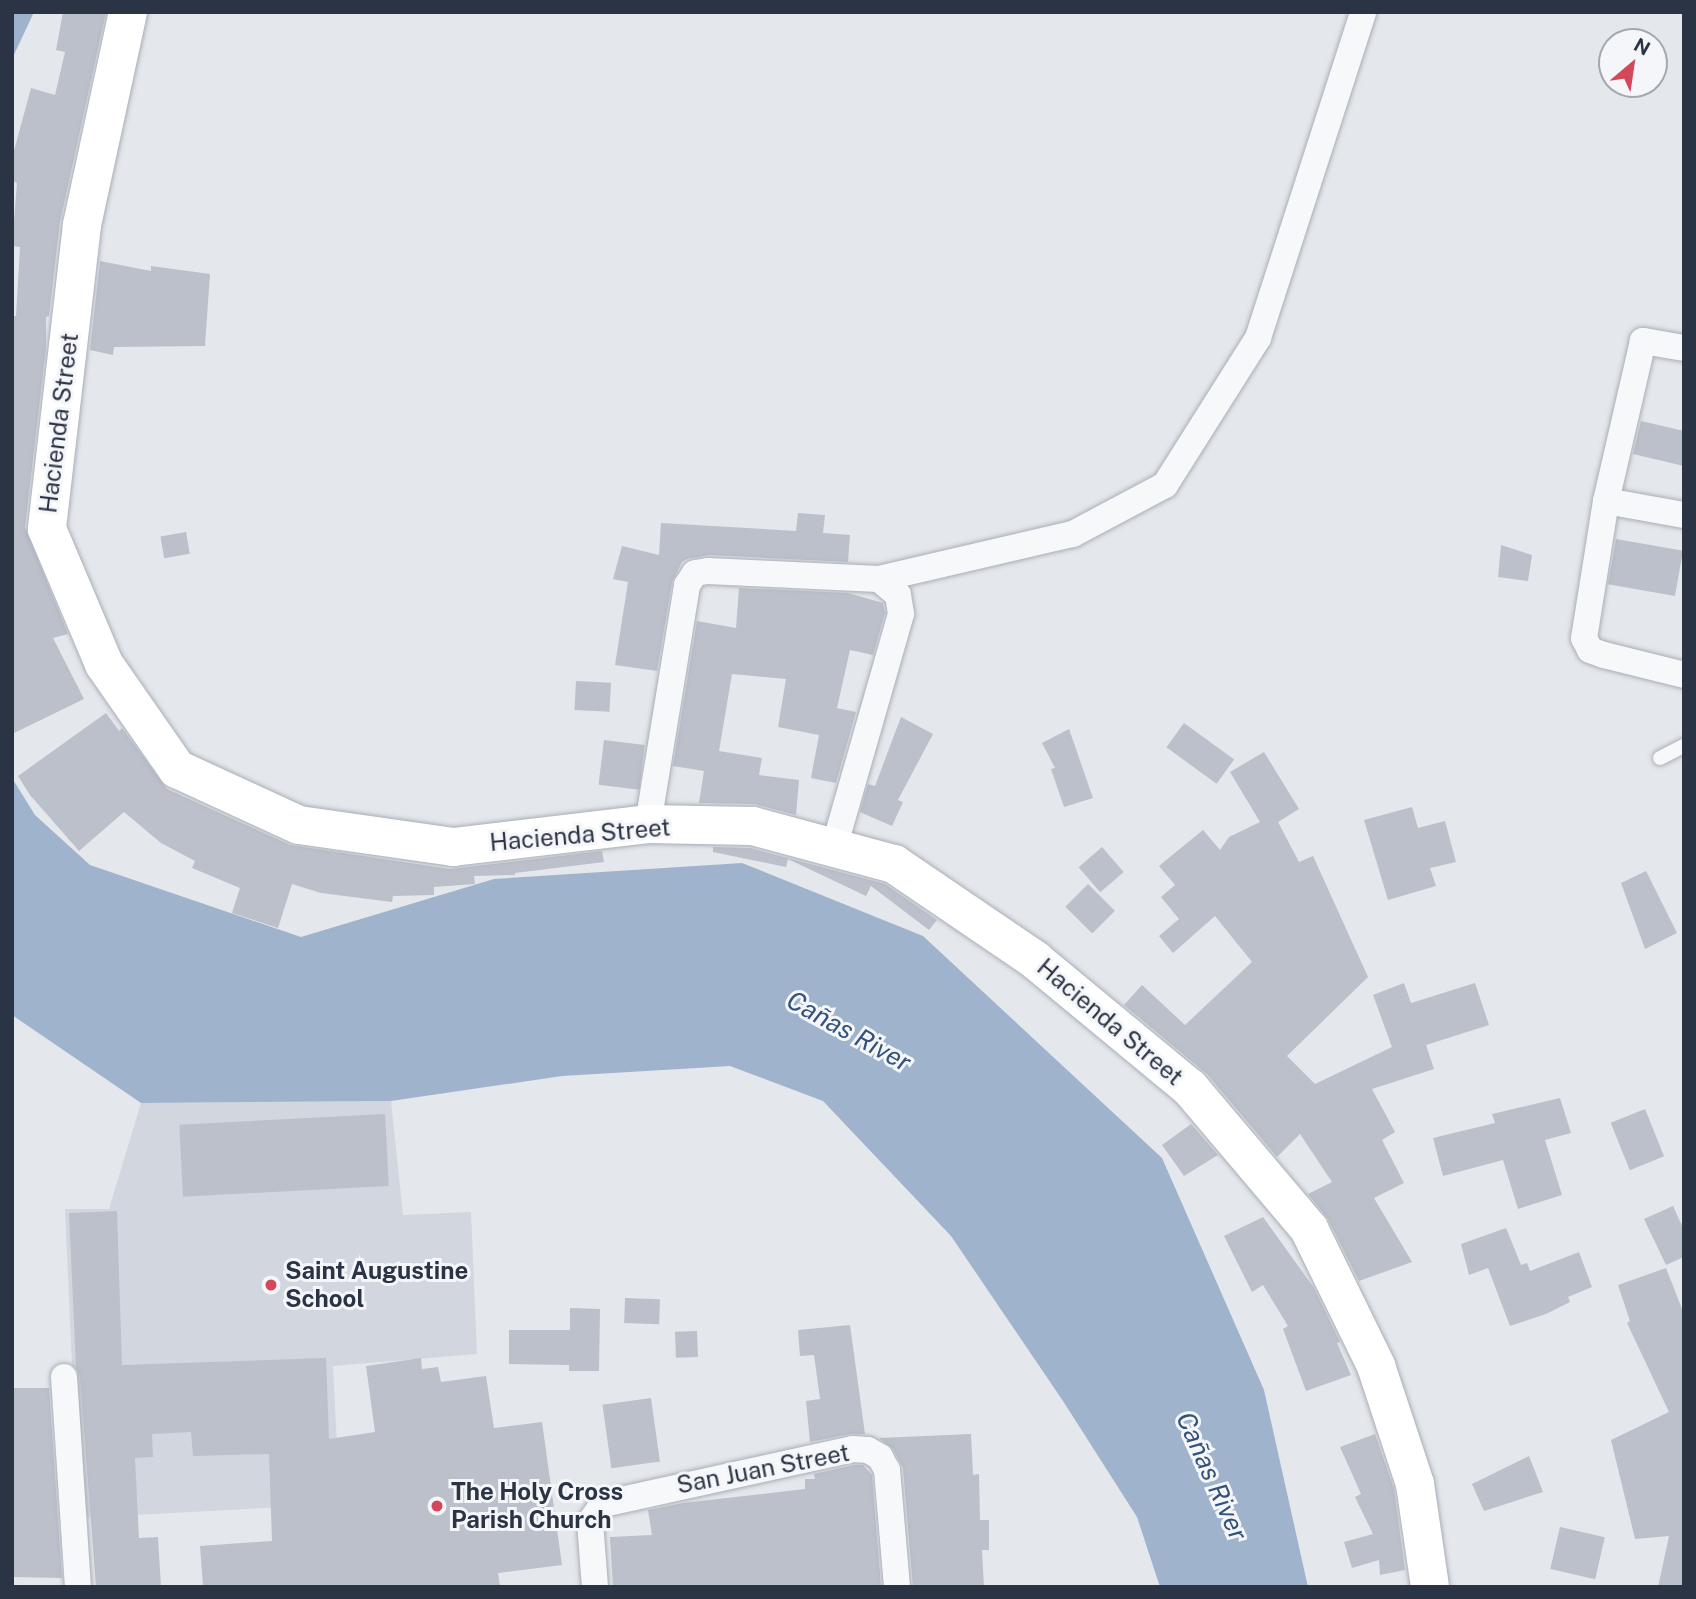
<!DOCTYPE html>
<html>
<head>
<meta charset="utf-8">
<style>
  body { margin:0 }
  #map { position:relative; width:1696px; height:1599px; overflow:hidden; background:#e4e7ec; font-family:"Public Sans",sans-serif }
  div>[style] { position:absolute }
  .built>* { inset:0; background:#d2d6de }
  .water>* { inset:0; background:#9fb4cc }
  .building>* { inset:0; background:#bbc0ca; transform-origin:0 0 }
  .roads { filter:drop-shadow(0 0 2px #a9aeb7) drop-shadow(0 0 2px #a9aeb7) }
  .lane>* { height:14px; margin:-7px; padding:0 7px; transform-origin:7px; border-radius:7px; background:#f7f8fa }
  .street>* { height:26px; margin:-13px; padding:0 13px; transform-origin:13px; border-radius:13px; background:#f7f8fa }
  .secondary>* { height:38px; margin:-19px; padding:0 19px; transform-origin:19px; border-radius:19px; background:#fff }
  .dots>* { width:19px; height:19px; translate:-50% -50%; box-sizing:border-box; border:4px solid #f4f6f9; border-radius:50% }
  span { translate:-50% -50%; white-space:nowrap; text-align:center; line-height:1.15; -webkit-text-stroke:6px #f4f6f9; paint-order:stroke }
  .street-label { font-size:24px; color:#2b3445 }
  .poi-label { font-size:24px; color:#2b3445; font-weight:700 }
  .left { translate:0 -50%; text-align:left }
  .water-label { font-size:26px; color:#34527a; font-style:italic }
  .frame { position:absolute; inset:0; border:14px solid #2b3445; pointer-events:none }
  .north { position:absolute; left:1598px; top:28px; width:70px; height:70px; box-sizing:border-box; background:#f4f6f9; border:2px solid #a4a8b1; border-radius:50%; rotate:29deg; font-size:19px; font-weight:700; line-height:28px; text-align:center; color:#2b3445 }
  .north::after { content:''; display:block; margin:auto; width:24px; height:32px; background:#d1495b; clip-path:polygon(50% 0,100% 100%,50% 72%,0 100%) }
</style>
</head>
<body>
<div id="map">
  <div class="built">
    <div style="clip-path:polygon(391px 1101px,403px 1215px,471px 1212px,477px 1354px,333px 1366px,340px 1504px,79px 1518px,65px 1209px,109px 1209px,141px 1103px)"></div>
  </div>
  <div class="water">
    <div style="clip-path:polygon(12px 12px,34px 12px,12px 59px)"></div>
    <div style="clip-path:polygon(12px 778px,35px 815px,90px 865px,301px 937px,494px 879px,742px 863px,923px 936px,1162px 1158px,1264px 1390px,1308px 1587px,1160px 1587px,1137px 1517px,1063px 1401px,951px 1236px,823px 1101px,730px 1066px,562px 1076px,391px 1101px,141px 1103px,12px 1015px)"></div>
  </div>
  <div class="building">
    <div style="clip-path:polygon(63px 12px,106px 12px,60px 222px,49px 316px,46px 317px,46px 348px,25px 527px,68px 634px,53px 638px,84px 699px,12px 734px,12px 316px,16px 316px,20px 247px,12px 246px,17px 183px,12px 181px,12px 158px,31px 88px,55px 95px,65px 52px,56px 50px)"></div>
    <div style="clip-path:polygon(100px 261px,151px 271px,151px 266px,210px 274px,205px 346px,114px 347px,113px 355px,90px 350px)"></div>
    <div style="clip-path:polygon(1641px 421px,1684px 431px,1684px 466px,1633px 454px)"></div>
    <div style="clip-path:polygon(798px 513px,825px 515px,823px 533px,850px 535px,848px 562px,709px 555px,687px 559px,682px 562px,672px 582px,657px 671px,615px 665px,628px 582px,613px 579px,622px 546px,659px 555px,661px 523px,796px 531px)"></div>
    <div style="left:186px;top:532px;width:22px;height:26px;rotate:80deg"></div>
    <div style="left:1616px;top:539px;width:68px;height:46px;rotate:10deg"></div>
    <div style="clip-path:polygon(1501px 545px,1532px 555px,1528px 581px,1498px 577px)"></div>
    <div style="clip-path:polygon(739px 588px,848px 593px,883px 603px,885px 613px,873px 655px,850px 650px,837px 708px,856px 712px,836px 783px,811px 778px,819px 735px,778px 727px,786px 679px,732px 674px,719px 751px,762px 758px,759px 775px,799px 780px,796px 815px,754px 804px,699px 803px,704px 771px,673px 766px,697px 621px,736px 628px)"></div>
    <div style="left:576px;top:681px;width:35px;height:29px;rotate:3deg"></div>
    <div style="clip-path:polygon(106px 713px,119px 731px,122px 728px,167px 789px,290px 845px,450px 869px,602px 851px,604px 862px,515px 873px,515px 875px,474px 876px,475px 884px,434px 887px,434px 895px,393px 896px,392px 902px,321px 893px,292px 884px,278px 928px,232px 913px,240px 888px,192px 868px,195px 861px,161px 843px,124px 812px,79px 851px,30px 795px,18px 776px)"></div>
    <div style="clip-path:polygon(901px 717px,933px 734px,898px 800px,903px 802px,892px 826px,860px 812px,868px 784px,875px 786px)"></div>
    <div style="left:1184px;top:723px;width:62px;height:30px;rotate:36deg"></div>
    <div style="clip-path:polygon(1069px 729px,1093px 798px,1064px 807px,1051px 769px,1055px 768px,1042px 743px)"></div>
    <div style="left:604px;top:740px;width:41px;height:45px;rotate:7deg"></div>
    <div style="clip-path:polygon(1264px 752px,1299px 809px,1278px 822px,1299px 862px,1313px 856px,1368px 977px,1287px 1056px,1315px 1084px,1392px 1047px,1373px 995px,1404px 983px,1411px 1003px,1475px 983px,1489px 1025px,1426px 1045px,1434px 1069px,1372px 1089px,1395px 1132px,1382px 1140px,1404px 1183px,1374px 1198px,1412px 1262px,1359px 1281px,1328px 1219px,1308px 1194px,1332px 1182px,1300px 1134px,1277px 1157px,1207px 1074px,1124px 1005px,1142px 985px,1185px 1025px,1252px 962px,1215px 916px,1173px 953px,1159px 936px,1179px 919px,1161px 897px,1175px 885px,1159px 866px,1203px 830px,1220px 850px,1229px 837px,1260px 822px,1230px 772px)"></div>
    <div style="clip-path:polygon(1412px 807px,1418px 828px,1445px 821px,1456px 862px,1430px 868px,1436px 886px,1388px 900px,1364px 820px)"></div>
    <div style="clip-path:polygon(713px 847px,750px 848px,885px 884px,937px 920px,929px 930px,871px 886px,866px 896px,788px 859px,786px 867px,713px 852px)"></div>
    <div style="left:1102px;top:847px;width:33px;height:31px;rotate:49deg"></div>
    <div style="clip-path:polygon(1646px 871px,1677px 933px,1645px 949px,1621px 883px)"></div>
    <div style="left:1088px;top:884px;width:38px;height:32px;rotate:45deg"></div>
    <div style="clip-path:polygon(1560px 1098px,1571px 1133px,1545px 1140px,1562px 1195px,1518px 1209px,1503px 1160px,1443px 1176px,1433px 1138px,1495px 1123px,1492px 1114px)"></div>
    <div style="left:1645px;top:1109px;width:51px;height:37px;rotate:68deg"></div>
    <div style="left:385px;top:1114px;width:72px;height:206px;rotate:87deg"></div>
    <div style="clip-path:polygon(1191px 1124px,1218px 1155px,1184px 1176px,1162px 1145px)"></div>
    <div style="clip-path:polygon(1673px 1206px,1684px 1230px,1684px 1257px,1666px 1265px,1644px 1219px)"></div>
    <div style="clip-path:polygon(117px 1211px,122px 1365px,326px 1358px,329px 1439px,375px 1432px,366px 1366px,421px 1358px,422px 1369px,438px 1367px,441px 1382px,486px 1376px,494px 1428px,542px 1422px,562px 1565px,498px 1573px,500px 1587px,203px 1587px,200px 1546px,272px 1541px,269px 1454px,193px 1456px,191px 1432px,152px 1434px,153px 1457px,135px 1458px,139px 1538px,158px 1537px,161px 1587px,96px 1587px,80px 1376px,76px 1367px,69px 1213px)"></div>
    <div style="clip-path:polygon(1263px 1217px,1314px 1288px,1340px 1342px,1337px 1343px,1351px 1375px,1306px 1391px,1283px 1329px,1288px 1326px,1263px 1285px,1252px 1292px,1224px 1236px)"></div>
    <div style="clip-path:polygon(1506px 1228px,1521px 1265px,1527px 1263px,1530px 1271px,1579px 1252px,1592px 1287px,1568px 1297px,1570px 1302px,1546px 1314px,1510px 1326px,1488px 1268px,1469px 1275px,1461px 1244px)"></div>
    <div style="clip-path:polygon(1666px 1268px,1684px 1314px,1684px 1587px,1658px 1587px,1669px 1536px,1635px 1539px,1611px 1440px,1669px 1412px,1627px 1323px,1630px 1321px,1618px 1285px)"></div>
    <div style="left:625px;top:1298px;width:35px;height:25px;rotate:2deg"></div>
    <div style="clip-path:polygon(570px 1308px,600px 1309px,599px 1371px,569px 1371px,569px 1365px,509px 1364px,509px 1330px,570px 1330px)"></div>
    <div style="clip-path:polygon(850px 1325px,865px 1434px,850px 1434px,810px 1442px,806px 1401px,820px 1399px,814px 1355px,800px 1356px,798px 1330px)"></div>
    <div style="left:697px;top:1331px;width:26px;height:22px;rotate:88deg"></div>
    <div style="clip-path:polygon(12px 1388px,49px 1388px,62px 1578px,12px 1577px)"></div>
    <div style="left:651px;top:1398px;width:64px;height:49px;rotate:82deg"></div>
    <div style="clip-path:polygon(971px 1434px,973px 1475px,979px 1474px,980px 1520px,989px 1520px,989px 1550px,982px 1550px,984px 1587px,913px 1587px,903px 1468px,893px 1449px,879px 1438px)"></div>
    <div style="clip-path:polygon(1375px 1434px,1394px 1489px,1405px 1570px,1380px 1575px,1379px 1560px,1352px 1568px,1344px 1542px,1373px 1534px,1355px 1497px,1361px 1494px,1340px 1447px)"></div>
    <div style="clip-path:polygon(1529px 1456px,1543px 1492px,1484px 1511px,1472px 1484px)"></div>
    <div style="clip-path:polygon(854px 1465px,863px 1465px,872px 1475px,881px 1587px,613px 1587px,610px 1537px,652px 1535px,648px 1510px,683px 1503px,805px 1489px,805px 1479px,815px 1479px,814px 1474px)"></div>
    <div style="left:1560px;top:1527px;width:46px;height:43px;rotate:13deg"></div>
  </div>
  <div class="roads">
    <div class="lane">
      <div style="left:1660px;top:758px;width:27px;rotate:-27deg"></div>
    </div>
    <div class="street">
      <div style="left:1684px;top:348px;width:42px;rotate:-170.3deg"></div>
      <div style="left:1643px;top:341px;width:164px;rotate:103deg"></div>
      <div style="left:1606px;top:501px;width:139px;rotate:99.1deg"></div>
      <div style="left:1584px;top:638px;width:13px;rotate:63deg"></div>
      <div style="left:1590px;top:650px;width:15px;rotate:20deg"></div>
      <div style="left:1604px;top:655px;width:82px;rotate:14deg"></div>
      <div style="left:1606px;top:501px;width:79px;rotate:10.2deg"></div>
      <div style="left:879px;top:579px;width:199px;rotate:-13.1deg"></div>
      <div style="left:1073px;top:534px;width:104px;rotate:-28deg"></div>
      <div style="left:1165px;top:485px;width:174px;rotate:-57.7deg"></div>
      <div style="left:1258px;top:338px;width:342px;rotate:-72.1deg"></div>
      <div style="left:648px;top:824px;width:242px;rotate:-80.7deg"></div>
      <div style="left:687px;top:585px;width:14px;rotate:-56deg"></div>
      <div style="left:695px;top:573px;width:13px;rotate:-9deg"></div>
      <div style="left:708px;top:571px;width:171px;rotate:2.7deg"></div>
      <div style="left:879px;top:579px;width:25px;rotate:40deg"></div>
      <div style="left:898px;top:595px;width:19px;rotate:81deg"></div>
      <div style="left:901px;top:614px;width:242px;rotate:106deg"></div>
      <div style="left:64px;top:1377px;width:210px;rotate:86.2deg"></div>
      <div style="left:595px;top:1587px;width:65px;rotate:-94.4deg"></div>
      <div style="left:590px;top:1522px;width:22px;rotate:-54deg"></div>
      <div style="left:603px;top:1504px;width:256px;rotate:-12.4deg"></div>
      <div style="left:853px;top:1449px;width:15px;rotate:4deg"></div>
      <div style="left:868px;top:1450px;width:14px;rotate:30deg"></div>
      <div style="left:880px;top:1457px;width:15px;rotate:62deg"></div>
      <div style="left:887px;top:1470px;width:117px;rotate:85.1deg"></div>
    </div>
    <div class="secondary">
      <div style="left:128px;top:12px;width:218px;rotate:102.2deg"></div>
      <div style="left:82px;top:225px;width:306px;rotate:96.6deg"></div>
      <div style="left:47px;top:529px;width:147px;rotate:67.1deg"></div>
      <div style="left:104px;top:664px;width:128px;rotate:55.2deg"></div>
      <div style="left:177px;top:769px;width:134px;rotate:24.7deg"></div>
      <div style="left:299px;top:825px;width:156px;rotate:8.1deg"></div>
      <div style="left:453px;top:847px;width:196px;rotate:-6.7deg"></div>
      <div style="left:648px;top:824px;width:105px;rotate:1.1deg"></div>
      <div style="left:753px;top:826px;width:146px;rotate:15.1deg"></div>
      <div style="left:894px;top:864px;width:171px;rotate:34.2deg"></div>
      <div style="left:1035px;top:960px;width:201px;rotate:39.6deg"></div>
      <div style="left:1190px;top:1088px;width:185px;rotate:49.8deg"></div>
      <div style="left:1309px;top:1229px;width:153px;rotate:63.9deg"></div>
      <div style="left:1376px;top:1366px;width:124px;rotate:71.7deg"></div>
      <div style="left:1415px;top:1484px;width:104px;rotate:81.7deg"></div>
    </div>
  </div>
  <div class="dots">
    <div style="left:271px;top:1285px;background:#d1495b"></div>
    <div style="left:437px;top:1506px;background:#d1495b"></div>
  </div>
  <div class="street-label">
    <span style="left:59px;top:423px;rotate:-83deg">Hacienda Street</span>
    <span style="left:580px;top:835px;rotate:-5deg">Hacienda Street</span>
    <span style="left:1110px;top:1022px;rotate:40deg">Hacienda Street</span>
    <span style="left:763px;top:1469px;rotate:-11deg">San Juan Street</span>
  </div>
  <div class="poi-label">
    <span class="left" style="left:285px;top:1285px">Saint Augustine<br>School</span>
    <span class="left" style="left:451px;top:1506px">The Holy Cross<br>Parish Church</span>
  </div>
  <div class="water-label">
    <span style="left:849px;top:1031px;rotate:29deg">Cañas River</span>
    <span style="left:1212px;top:1476px;rotate:66deg">Cañas River</span>
  </div>
  <div class="frame"></div>
  <div class="north">N</div>
</div>
</body>
</html>
